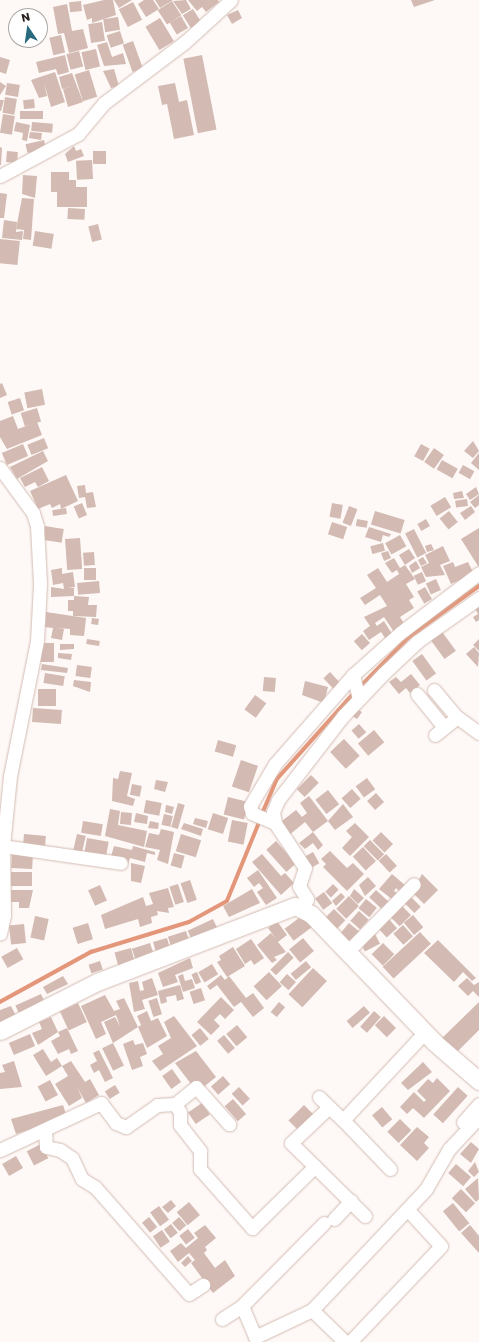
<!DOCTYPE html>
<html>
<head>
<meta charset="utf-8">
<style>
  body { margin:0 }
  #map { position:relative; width:479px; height:1342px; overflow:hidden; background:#fef9f7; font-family:Poppins,sans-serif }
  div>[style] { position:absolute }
  .stream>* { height:3.5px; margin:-1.75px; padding:0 1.75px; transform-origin:1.75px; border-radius:1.75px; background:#e39679 }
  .building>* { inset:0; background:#d3bab2; transform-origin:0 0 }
  .roads { filter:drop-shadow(0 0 1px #d3bbb2) drop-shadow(0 0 1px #d3bbb2) }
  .minor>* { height:13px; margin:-6.5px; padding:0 6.5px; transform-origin:6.5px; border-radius:6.5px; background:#fff }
  .tertiary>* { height:17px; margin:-8.5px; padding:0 8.5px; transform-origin:8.5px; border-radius:8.5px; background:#fff }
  span { translate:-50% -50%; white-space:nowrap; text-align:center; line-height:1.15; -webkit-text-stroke:3px #fff; paint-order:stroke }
  .north { position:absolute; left:8px; top:8px; width:40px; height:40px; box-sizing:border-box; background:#fff; border:1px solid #aaa6a5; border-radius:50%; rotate:347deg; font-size:11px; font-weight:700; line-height:16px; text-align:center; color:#2a211d }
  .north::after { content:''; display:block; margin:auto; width:14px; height:18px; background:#296a7d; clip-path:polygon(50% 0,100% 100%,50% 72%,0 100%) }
</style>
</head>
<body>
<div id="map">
  <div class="stream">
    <div style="left:360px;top:687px;width:69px;rotate:-45.6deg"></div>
    <div style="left:408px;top:638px;width:88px;rotate:-36.2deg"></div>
    <div style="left:262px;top:814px;width:38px;rotate:-67deg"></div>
    <div style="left:277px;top:779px;width:115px;rotate:-48.2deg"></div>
    <div style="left:0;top:1002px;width:104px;rotate:-28.8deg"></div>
    <div style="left:91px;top:952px;width:102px;rotate:-17deg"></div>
    <div style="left:189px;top:922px;width:43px;rotate:-28.9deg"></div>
    <div style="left:227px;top:901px;width:87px;rotate:-67.8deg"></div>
  </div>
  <div class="building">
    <div style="clip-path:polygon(104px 0,113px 0,116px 15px,92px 23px,92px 18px,87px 20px,83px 5px)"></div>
    <div style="clip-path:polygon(114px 0,132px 0,119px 8px)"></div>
    <div style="clip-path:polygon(144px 0,153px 0,159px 9px,146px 17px,138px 4px)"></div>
    <div style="clip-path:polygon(155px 0,173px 0,160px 8px)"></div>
    <div style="clip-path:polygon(186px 0,191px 9px,182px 14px,173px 1px)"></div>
    <div style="clip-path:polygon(188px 0,218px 0,219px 2px,206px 12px,202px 7px,197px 11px)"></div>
    <div style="clip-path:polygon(411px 0,435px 0,414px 7px)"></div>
    <div style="left:81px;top:1px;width:10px;height:12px;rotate:84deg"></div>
    <div style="left:172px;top:1px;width:17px;height:17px;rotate:57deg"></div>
    <div style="left:133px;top:2px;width:20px;height:16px;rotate:63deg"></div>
    <div style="clip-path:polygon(67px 4px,72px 31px,83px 29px,88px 48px,69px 53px,64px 33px,58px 34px,53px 7px)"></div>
    <div style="left:193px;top:9px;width:15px;height:12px;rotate:58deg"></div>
    <div style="clip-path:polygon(238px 10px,242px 18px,232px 24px,227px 15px)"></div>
    <div style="left:181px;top:16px;width:14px;height:13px;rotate:60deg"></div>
    <div style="left:118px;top:17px;width:13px;height:15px;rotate:81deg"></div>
    <div style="left:160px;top:18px;width:27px;height:17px;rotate:59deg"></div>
    <div style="left:102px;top:22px;width:19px;height:14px;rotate:81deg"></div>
    <div style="left:120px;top:31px;width:13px;height:14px;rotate:72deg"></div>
    <div style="left:61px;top:35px;width:18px;height:12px;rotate:77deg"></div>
    <div style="left:133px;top:41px;width:29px;height:11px;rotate:70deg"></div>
    <div style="clip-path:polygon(107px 42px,112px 57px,123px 53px,126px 64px,104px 66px,97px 45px)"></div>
    <div style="left:96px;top:49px;width:18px;height:15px;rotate:77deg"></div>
    <div style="left:79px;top:51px;width:16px;height:13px;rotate:75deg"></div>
    <div style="clip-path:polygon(65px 55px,69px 72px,58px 75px,56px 69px,39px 73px,36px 62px)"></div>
    <div style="left:202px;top:55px;width:76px;height:19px;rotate:79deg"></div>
    <div style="clip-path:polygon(0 57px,10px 60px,6px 74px,0 72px)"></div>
    <div style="clip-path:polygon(114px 69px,119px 86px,111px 88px,103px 71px)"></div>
    <div style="left:89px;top:70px;width:28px;height:15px;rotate:73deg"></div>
    <div style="clip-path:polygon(55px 72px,65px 102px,51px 107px,44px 83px,47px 96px,39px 98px,31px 80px)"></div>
    <div style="clip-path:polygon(72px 73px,83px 102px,68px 107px,63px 89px,73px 86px,62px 89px,59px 77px)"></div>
    <div style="clip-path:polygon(0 82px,6px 86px,0 95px)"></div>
    <div style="left:7px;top:83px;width:13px;height:12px;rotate:9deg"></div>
    <div style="clip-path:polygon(175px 83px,179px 102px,187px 100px,194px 135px,174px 139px,167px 104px,162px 105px,158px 86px)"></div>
    <div style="left:5px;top:97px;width:12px;height:16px;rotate:9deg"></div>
    <div style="left:34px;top:99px;width:9px;height:11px;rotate:84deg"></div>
    <div style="clip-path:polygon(0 100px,4px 100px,1px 111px,0 111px)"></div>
    <div style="left:20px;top:111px;width:23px;height:8px"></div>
    <div style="left:3px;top:114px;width:12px;height:19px;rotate:9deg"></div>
    <div style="clip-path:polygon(16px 122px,30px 125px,27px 141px,22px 140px,23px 133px,14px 131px)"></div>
    <div style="left:32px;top:122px;width:21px;height:9px;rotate:5deg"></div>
    <div style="clip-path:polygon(30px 132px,42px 133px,41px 140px,29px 138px)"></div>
    <div style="left:44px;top:140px;width:9px;height:19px;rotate:77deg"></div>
    <div style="clip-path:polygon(74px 146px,76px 151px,81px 149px,84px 156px,68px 162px,65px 154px)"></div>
    <div style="clip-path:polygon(0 147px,2px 148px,1px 165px,0 165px)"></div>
    <div style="left:7px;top:151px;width:11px;height:11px;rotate:5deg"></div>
    <div style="left:93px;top:151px;width:13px;height:13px"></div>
    <div style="left:92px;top:160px;width:19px;height:16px;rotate:87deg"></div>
    <div style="clip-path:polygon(51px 172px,69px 172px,69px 180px,76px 180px,76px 187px,87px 187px,87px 207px,57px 207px,57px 192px,51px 192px)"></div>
    <div style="clip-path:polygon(23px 175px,37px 176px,35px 198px,22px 194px)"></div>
    <div style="clip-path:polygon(0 193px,7px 194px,4px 218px,0 218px)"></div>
    <div style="clip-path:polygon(22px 198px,34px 199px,31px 240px,23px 239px,24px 230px,16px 229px)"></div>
    <div style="left:68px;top:208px;width:17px;height:11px;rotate:3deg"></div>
    <div style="clip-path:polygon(4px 220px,17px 222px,16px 232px,23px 231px,22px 240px,2px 238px)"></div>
    <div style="left:98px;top:224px;width:16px;height:10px;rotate:76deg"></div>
    <div style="left:35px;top:231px;width:19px;height:15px;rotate:9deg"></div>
    <div style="left:0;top:239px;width:20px;height:24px;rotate:6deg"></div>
    <div style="clip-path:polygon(2px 383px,7px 395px,0 398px,0 384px)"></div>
    <div style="left:42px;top:389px;width:16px;height:18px;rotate:79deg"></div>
    <div style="left:20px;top:398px;width:13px;height:13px;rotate:72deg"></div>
    <div style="left:37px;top:408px;width:14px;height:17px;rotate:73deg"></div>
    <div style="clip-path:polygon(13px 416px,18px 429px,37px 422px,42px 435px,7px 449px,0 437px,0 421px)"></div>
    <div style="left:44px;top:438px;width:11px;height:18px;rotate:68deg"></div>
    <div style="clip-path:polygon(473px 441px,479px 451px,473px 458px,464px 451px)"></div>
    <div style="left:23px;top:444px;width:13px;height:23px;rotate:67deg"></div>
    <div style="left:421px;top:444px;width:10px;height:14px;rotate:29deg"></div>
    <div style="left:434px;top:448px;width:12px;height:17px;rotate:35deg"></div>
    <div style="clip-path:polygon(43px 451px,48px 461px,17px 479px,10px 467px)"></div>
    <div style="clip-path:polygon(479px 453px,479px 470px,471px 463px)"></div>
    <div style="left:442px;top:460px;width:18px;height:11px;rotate:29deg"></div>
    <div style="left:463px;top:465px;width:13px;height:9px;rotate:29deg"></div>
    <div style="clip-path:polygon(42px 467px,49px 481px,38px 487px,35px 482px,25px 487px,20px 478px)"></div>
    <div style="clip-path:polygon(66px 475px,78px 501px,61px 509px,60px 504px,52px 508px,50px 504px,38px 509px,30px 491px)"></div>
    <div style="clip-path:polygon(85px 485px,86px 493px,93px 492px,96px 507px,87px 508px,85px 497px,79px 498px,77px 486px)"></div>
    <div style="clip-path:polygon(476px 487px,479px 494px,470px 500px,466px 494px)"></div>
    <div style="clip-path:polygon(462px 491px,464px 498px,454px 499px,453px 493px)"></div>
    <div style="clip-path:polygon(479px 495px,479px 505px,475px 508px,470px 502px)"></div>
    <div style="left:445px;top:497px;width:12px;height:17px;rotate:59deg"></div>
    <div style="left:467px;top:499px;width:7px;height:12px;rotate:82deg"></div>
    <div style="left:82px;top:503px;width:13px;height:9px;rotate:67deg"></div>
    <div style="left:332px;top:503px;width:11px;height:14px;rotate:10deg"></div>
    <div style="left:349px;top:506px;width:9px;height:18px;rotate:21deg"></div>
    <div style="clip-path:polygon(471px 506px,475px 512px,465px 520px,460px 513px)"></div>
    <div style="left:66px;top:508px;width:6px;height:14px;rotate:81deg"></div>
    <div style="left:375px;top:511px;width:31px;height:14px;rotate:17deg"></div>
    <div style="left:449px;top:511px;width:14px;height:12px;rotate:51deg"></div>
    <div style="left:357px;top:519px;width:11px;height:7px;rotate:10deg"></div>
    <div style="left:426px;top:519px;width:8px;height:10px;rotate:60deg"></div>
    <div style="left:332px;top:522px;width:16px;height:13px;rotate:18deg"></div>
    <div style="left:45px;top:526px;width:19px;height:14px;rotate:9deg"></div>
    <div style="clip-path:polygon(369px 527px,391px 534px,389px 537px,383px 535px,381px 542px,365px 537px)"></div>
    <div style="clip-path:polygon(479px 528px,479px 566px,478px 566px,461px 539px)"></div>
    <div style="left:414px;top:529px;width:27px;height:10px;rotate:63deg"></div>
    <div style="left:400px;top:535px;width:13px;height:17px;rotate:61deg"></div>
    <div style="left:80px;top:538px;width:31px;height:15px;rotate:86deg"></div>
    <div style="left:383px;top:543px;width:8px;height:13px;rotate:76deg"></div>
    <div style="clip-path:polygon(431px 544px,434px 550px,427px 552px,425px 546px)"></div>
    <div style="clip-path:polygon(443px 546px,450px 561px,440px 565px,445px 575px,426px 577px,421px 567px,429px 563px,425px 555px)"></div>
    <div style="clip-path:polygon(409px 549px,415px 558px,405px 565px,415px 579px,406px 584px,414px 597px,409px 600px,414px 608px,400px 617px,405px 625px,394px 632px,384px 617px,375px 623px,377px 626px,384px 621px,392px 634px,385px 638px,381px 632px,369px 640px,363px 631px,370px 626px,364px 617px,387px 606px,380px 595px,365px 605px,360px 598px,376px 588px,367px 575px,378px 568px,387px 582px,399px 574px,397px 570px,392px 573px,385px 563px,394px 558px,400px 568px,405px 565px,399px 555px)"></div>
    <div style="clip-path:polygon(388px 551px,391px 558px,384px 561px,381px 553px)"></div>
    <div style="left:94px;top:552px;width:13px;height:11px;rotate:86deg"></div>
    <div style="clip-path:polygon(423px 557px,427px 563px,421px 566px,418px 560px)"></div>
    <div style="clip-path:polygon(416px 561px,420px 568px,412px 573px,409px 566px)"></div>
    <div style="clip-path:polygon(453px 562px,455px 567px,468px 562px,474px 574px,451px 584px,443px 566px)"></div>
    <div style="clip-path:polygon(62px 568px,62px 574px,73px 572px,75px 587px,68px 588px,74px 588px,74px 596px,51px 597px,51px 587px,64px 589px,63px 583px,53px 585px,51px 570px)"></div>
    <div style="left:84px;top:568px;width:12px;height:12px"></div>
    <div style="left:422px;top:572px;width:10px;height:9px;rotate:66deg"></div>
    <div style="left:436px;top:579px;width:12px;height:11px;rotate:66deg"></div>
    <div style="left:99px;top:581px;width:12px;height:22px;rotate:85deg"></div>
    <div style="left:425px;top:587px;width:14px;height:9px;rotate:60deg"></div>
    <div style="clip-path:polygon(74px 596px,89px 597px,88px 605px,97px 605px,96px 617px,73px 616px,73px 611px,68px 611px,68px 600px,74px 600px)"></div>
    <div style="clip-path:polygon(479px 602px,479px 620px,476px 622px,473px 617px,478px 614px,473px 605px)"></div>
    <div style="clip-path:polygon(46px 612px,86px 618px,84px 636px,70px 635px,70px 629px,56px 628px,64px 629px,62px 640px,51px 638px,53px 628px,45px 627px)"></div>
    <div style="left:92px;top:618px;width:7px;height:6px;rotate:8deg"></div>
    <div style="left:440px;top:629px;width:27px;height:14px;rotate:54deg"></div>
    <div style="left:362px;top:634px;width:12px;height:11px;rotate:48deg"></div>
    <div style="left:87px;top:639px;width:13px;height:5px;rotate:9deg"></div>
    <div style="clip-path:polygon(479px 639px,479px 651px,473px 645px)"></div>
    <div style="left:41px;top:643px;width:13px;height:19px"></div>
    <div style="clip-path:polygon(60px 644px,74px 644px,74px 649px,60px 650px)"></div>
    <div style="clip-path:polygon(474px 647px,479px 653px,478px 667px,466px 654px)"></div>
    <div style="clip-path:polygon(58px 653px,72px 654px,71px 660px,58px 658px)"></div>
    <div style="left:422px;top:654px;width:24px;height:12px;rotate:54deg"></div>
    <div style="clip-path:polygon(42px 664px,68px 668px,67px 673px,41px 670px)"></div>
    <div style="left:77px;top:665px;width:15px;height:11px;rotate:8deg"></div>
    <div style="left:330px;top:672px;width:16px;height:9px;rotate:47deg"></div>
    <div style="left:45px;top:673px;width:20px;height:10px;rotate:9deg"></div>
    <div style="clip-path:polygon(411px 674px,420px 685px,410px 693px,406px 688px,399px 694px,389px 682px,396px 677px,401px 682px)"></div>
    <div style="left:264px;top:677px;width:12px;height:14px;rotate:5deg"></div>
    <div style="clip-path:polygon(74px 680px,91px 682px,90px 692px,73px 686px)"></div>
    <div style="clip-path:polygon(305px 681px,328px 687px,324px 703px,302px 695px)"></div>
    <div style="left:38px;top:689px;width:18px;height:17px"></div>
    <div style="left:255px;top:695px;width:14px;height:18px;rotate:36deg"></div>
    <div style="left:33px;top:708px;width:29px;height:14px;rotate:4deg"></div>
    <div style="clip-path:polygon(355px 708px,362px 712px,357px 719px,351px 715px)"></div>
    <div style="left:359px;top:724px;width:11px;height:10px;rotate:49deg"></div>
    <div style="left:374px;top:730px;width:16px;height:21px;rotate:50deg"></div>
    <div style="left:344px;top:739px;width:23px;height:19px;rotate:47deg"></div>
    <div style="left:218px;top:740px;width:19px;height:12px;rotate:16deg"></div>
    <div style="left:241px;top:760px;width:18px;height:28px;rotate:19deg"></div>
    <div style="clip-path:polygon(120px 771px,132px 773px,127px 796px,135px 799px,133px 806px,112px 801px,113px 778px,118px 779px)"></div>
    <div style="left:311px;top:775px;width:11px;height:20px;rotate:45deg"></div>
    <div style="left:367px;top:778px;width:14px;height:14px;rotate:54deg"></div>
    <div style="clip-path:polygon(156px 780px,168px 782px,165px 792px,154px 789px)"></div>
    <div style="left:132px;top:784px;width:10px;height:11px;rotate:11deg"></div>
    <div style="left:352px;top:789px;width:13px;height:14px;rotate:48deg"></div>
    <div style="left:328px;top:790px;width:18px;height:16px;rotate:52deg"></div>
    <div style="left:376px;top:793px;width:12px;height:12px;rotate:48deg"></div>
    <div style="clip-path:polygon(309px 796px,328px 821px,313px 832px,305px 822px,288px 836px,278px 824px,296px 810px,302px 817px,307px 813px,300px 803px)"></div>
    <div style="left:228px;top:797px;width:21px;height:18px;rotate:14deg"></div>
    <div style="left:146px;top:800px;width:16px;height:13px;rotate:11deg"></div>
    <div style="left:178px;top:803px;width:7px;height:25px;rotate:16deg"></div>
    <div style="clip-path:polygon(343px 804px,353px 817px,335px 830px,328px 821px)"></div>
    <div style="clip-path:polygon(166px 805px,174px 807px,172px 814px,165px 812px)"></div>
    <div style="clip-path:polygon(110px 809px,120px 811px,118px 825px,147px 831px,144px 847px,105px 836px)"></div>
    <div style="left:121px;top:812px;width:11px;height:12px;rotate:5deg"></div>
    <div style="clip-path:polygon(136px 813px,148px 816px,147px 824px,134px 822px)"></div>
    <div style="left:213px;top:813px;width:16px;height:17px;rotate:18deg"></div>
    <div style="left:164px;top:814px;width:9px;height:11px;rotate:13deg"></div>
    <div style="clip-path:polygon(195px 818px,208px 821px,206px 828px,193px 824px)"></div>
    <div style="left:232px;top:820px;width:16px;height:22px;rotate:11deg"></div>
    <div style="left:83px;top:821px;width:20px;height:12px;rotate:9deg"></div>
    <div style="clip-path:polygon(150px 821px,159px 823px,158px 829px,148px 828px)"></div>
    <div style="clip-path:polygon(184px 823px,203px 829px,201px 836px,181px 829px)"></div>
    <div style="clip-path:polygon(355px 823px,369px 837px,350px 856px,342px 848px,352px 837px,346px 831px)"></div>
    <div style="clip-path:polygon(161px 829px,174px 832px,168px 864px,157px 860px,160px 850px,145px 847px,149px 833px,159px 835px)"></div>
    <div style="clip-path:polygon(313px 832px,323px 845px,318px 850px,313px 843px,305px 849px,299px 843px)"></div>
    <div style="left:381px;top:832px;width:17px;height:12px;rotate:45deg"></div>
    <div style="left:24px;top:834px;width:22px;height:12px;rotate:5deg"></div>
    <div style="left:77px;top:834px;width:9px;height:17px;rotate:13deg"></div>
    <div style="left:181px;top:834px;width:21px;height:18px;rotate:17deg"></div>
    <div style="left:87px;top:838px;width:22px;height:14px;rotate:10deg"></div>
    <div style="left:370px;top:840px;width:20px;height:9px;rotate:45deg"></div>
    <div style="left:276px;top:841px;width:30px;height:13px;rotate:48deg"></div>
    <div style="clip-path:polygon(114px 846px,132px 850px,133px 846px,155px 852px,155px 855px,147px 853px,145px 862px,130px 858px,128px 864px,110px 860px)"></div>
    <div style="left:363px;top:847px;width:19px;height:14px;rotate:47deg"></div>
    <div style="clip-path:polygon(330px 851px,347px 868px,353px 863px,364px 874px,347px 891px,323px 867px,326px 864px,321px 859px)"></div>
    <div style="left:12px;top:852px;width:21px;height:16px;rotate:3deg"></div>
    <div style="left:313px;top:852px;width:13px;height:12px;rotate:61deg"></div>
    <div style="left:174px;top:853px;width:11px;height:13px;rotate:15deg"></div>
    <div style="clip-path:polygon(262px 854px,281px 876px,285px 873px,294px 883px,281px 895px,252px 862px)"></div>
    <div style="left:386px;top:854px;width:16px;height:10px;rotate:47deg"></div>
    <div style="clip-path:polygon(131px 863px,145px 866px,141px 883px,131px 881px)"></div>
    <div style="clip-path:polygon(258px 870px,277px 898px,266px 905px,257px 892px,263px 888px,259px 883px,254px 887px,247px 878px)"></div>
    <div style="left:11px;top:872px;width:21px;height:14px"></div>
    <div style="clip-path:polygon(392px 874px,406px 886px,400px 892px,396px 888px,394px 891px,398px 894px,393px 900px,379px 889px)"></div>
    <div style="clip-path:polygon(422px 874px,438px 890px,424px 904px,412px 892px)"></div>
    <div style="clip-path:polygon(368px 877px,376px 886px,365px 896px,359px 885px)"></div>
    <div style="left:190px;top:880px;width:21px;height:10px;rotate:71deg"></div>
    <div style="left:178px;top:884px;width:19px;height:9px;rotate:72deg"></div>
    <div style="left:333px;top:884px;width:8px;height:11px;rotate:45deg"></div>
    <div style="left:100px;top:885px;width:17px;height:13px;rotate:66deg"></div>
    <div style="clip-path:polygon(168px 888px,174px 907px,168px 908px,169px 913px,157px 911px,158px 915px,151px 917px,152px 923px,140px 927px,138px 919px,105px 929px,101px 915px,143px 897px,146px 906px,153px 904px,149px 893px)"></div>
    <div style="clip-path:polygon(252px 889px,260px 903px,229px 917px,223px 906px)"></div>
    <div style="clip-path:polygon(354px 889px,364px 898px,358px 904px,350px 896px)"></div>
    <div style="clip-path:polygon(11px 890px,33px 890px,29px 908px,19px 908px,19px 902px,11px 902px)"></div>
    <div style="left:376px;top:890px;width:21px;height:10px;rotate:43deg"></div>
    <div style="left:324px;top:892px;width:14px;height:11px;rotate:54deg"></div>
    <div style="clip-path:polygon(341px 893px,345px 897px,336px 906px,332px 901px)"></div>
    <div style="left:408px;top:894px;width:18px;height:9px;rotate:45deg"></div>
    <div style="left:349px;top:896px;width:14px;height:18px;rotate:45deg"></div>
    <div style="left:366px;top:899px;width:14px;height:12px;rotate:39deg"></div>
    <div style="left:399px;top:903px;width:17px;height:16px;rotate:45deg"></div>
    <div style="left:334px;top:909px;width:16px;height:16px;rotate:45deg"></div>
    <div style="left:359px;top:911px;width:13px;height:13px;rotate:42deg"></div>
    <div style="left:303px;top:915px;width:15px;height:23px;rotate:53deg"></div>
    <div style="left:413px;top:915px;width:16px;height:12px;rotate:50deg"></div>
    <div style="left:35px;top:916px;width:14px;height:22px;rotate:12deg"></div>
    <div style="left:387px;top:917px;width:15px;height:14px;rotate:48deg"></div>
    <div style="left:213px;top:919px;width:14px;height:28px;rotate:65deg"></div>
    <div style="clip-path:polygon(277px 921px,287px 935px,278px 942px,286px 952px,274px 957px,277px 960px,272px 963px,257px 945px,271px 933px,277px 940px,268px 928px)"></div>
    <div style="left:88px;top:923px;width:17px;height:16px;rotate:73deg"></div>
    <div style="left:349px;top:923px;width:16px;height:14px;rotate:40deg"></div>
    <div style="left:24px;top:924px;width:19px;height:15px;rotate:84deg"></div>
    <div style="left:403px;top:925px;width:15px;height:13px;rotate:48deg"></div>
    <div style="left:186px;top:931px;width:13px;height:19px;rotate:72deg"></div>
    <div style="left:420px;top:932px;width:16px;height:51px;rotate:47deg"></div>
    <div style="left:375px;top:934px;width:11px;height:17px;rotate:63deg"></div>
    <div style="clip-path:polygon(167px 938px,171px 952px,156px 952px,153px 942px)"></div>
    <div style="left:303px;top:938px;width:17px;height:18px;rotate:50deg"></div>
    <div style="clip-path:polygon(251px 939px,264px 958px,254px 965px,251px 960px,245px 964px,236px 949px)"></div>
    <div style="clip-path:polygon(438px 940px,476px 978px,472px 981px,463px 972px,454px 982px,424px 953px)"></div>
    <div style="left:150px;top:943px;width:13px;height:19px;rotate:72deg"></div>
    <div style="left:383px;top:943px;width:16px;height:16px;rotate:45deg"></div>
    <div style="clip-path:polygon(233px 947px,245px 966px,227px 977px,217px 962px,221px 960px,219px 956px)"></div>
    <div style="left:17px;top:948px;width:13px;height:18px;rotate:61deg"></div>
    <div style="left:131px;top:948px;width:16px;height:17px;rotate:75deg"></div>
    <div style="left:288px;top:952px;width:8px;height:25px;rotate:45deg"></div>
    <div style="clip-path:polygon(190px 958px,193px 968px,175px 975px,178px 982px,163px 987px,158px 973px)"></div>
    <div style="left:100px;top:961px;width:9px;height:12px;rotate:72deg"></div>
    <div style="left:306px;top:961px;width:8px;height:20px;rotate:50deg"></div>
    <div style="left:212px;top:964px;width:12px;height:16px;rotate:59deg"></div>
    <div style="left:313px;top:968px;width:19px;height:36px;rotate:43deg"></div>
    <div style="left:197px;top:972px;width:11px;height:6px;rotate:68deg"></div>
    <div style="left:269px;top:972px;width:19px;height:21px;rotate:47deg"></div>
    <div style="clip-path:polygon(183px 974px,185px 981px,192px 979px,195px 988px,183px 992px,178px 976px)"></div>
    <div style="left:287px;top:974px;width:12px;height:11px;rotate:42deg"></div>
    <div style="clip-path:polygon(221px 975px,225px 980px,229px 976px,246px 998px,253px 993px,264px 1008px,253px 1017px,241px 1002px,234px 1007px,217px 985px,210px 990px,207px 986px)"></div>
    <div style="clip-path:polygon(63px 976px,68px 984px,47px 994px,43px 987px)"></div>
    <div style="clip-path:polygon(152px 978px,158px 995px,142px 1000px,145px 1009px,134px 1012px,129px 983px,138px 981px,140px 991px,144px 990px,142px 982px)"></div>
    <div style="clip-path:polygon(467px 978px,474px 985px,479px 982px,479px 997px,473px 991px,468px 996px,458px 986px)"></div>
    <div style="clip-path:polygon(180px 985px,184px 999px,177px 1001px,176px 995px,166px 997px,167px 1002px,161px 1004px,158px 991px)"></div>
    <div style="left:201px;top:988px;width:13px;height:12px;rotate:72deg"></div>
    <div style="left:41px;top:994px;width:10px;height:28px;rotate:66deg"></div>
    <div style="clip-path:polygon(105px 995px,114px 1011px,120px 1009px,116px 1001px,124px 998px,138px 1027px,141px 1025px,137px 1016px,147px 1011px,151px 1021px,158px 1018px,167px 1036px,147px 1048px,138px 1027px,113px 1043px,104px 1022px,115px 1017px,120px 1026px,116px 1015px,101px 1022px,106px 1034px,96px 1039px,81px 1006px)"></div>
    <div style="clip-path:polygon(221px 997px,234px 1010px,225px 1019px,220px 1014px,214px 1020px,220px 1026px,211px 1035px,197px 1022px)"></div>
    <div style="left:157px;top:998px;width:17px;height:9px;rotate:73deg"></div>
    <div style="left:279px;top:1002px;width:8px;height:13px;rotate:40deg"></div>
    <div style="clip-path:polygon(479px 1002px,479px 1030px,453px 1056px,439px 1041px)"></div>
    <div style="left:78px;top:1003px;width:21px;height:20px;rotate:65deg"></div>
    <div style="clip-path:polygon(11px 1006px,16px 1016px,0 1022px,0 1010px)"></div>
    <div style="left:364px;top:1006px;width:9px;height:23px;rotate:49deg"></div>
    <div style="left:374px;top:1011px;width:9px;height:21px;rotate:41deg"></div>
    <div style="clip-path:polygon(174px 1016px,197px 1046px,160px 1071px,152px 1061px,163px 1054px,158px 1046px,171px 1038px,164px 1022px)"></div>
    <div style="left:384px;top:1016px;width:17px;height:13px;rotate:45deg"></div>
    <div style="clip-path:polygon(51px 1017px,58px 1032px,67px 1028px,78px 1051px,71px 1054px,69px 1049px,58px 1054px,51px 1041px,60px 1036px,58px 1032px,38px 1045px,32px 1033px,42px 1029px,39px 1022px)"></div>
    <div style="left:237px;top:1025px;width:16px;height:14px;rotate:50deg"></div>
    <div style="left:200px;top:1028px;width:14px;height:11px;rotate:51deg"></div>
    <div style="left:30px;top:1034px;width:13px;height:23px;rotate:67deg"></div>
    <div style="left:224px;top:1035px;width:17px;height:9px;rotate:50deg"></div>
    <div style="clip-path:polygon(133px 1040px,135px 1045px,143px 1043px,147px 1054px,140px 1057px,143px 1066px,132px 1070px,123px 1044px)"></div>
    <div style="left:113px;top:1043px;width:25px;height:12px;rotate:64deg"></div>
    <div style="clip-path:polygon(43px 1049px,51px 1062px,57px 1058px,62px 1066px,46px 1076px,33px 1055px)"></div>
    <div style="clip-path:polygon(99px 1050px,113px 1078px,105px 1082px,99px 1070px,94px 1073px,90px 1065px,97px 1061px,93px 1053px)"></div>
    <div style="clip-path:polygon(196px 1051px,216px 1077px,201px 1089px,191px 1084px,175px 1063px)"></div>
    <div style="clip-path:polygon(14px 1061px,22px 1087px,0 1089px,0 1073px,5px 1072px,2px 1065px)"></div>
    <div style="clip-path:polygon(71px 1061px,85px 1082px,90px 1079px,99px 1095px,86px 1103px,77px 1087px,82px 1098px,69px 1106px,55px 1084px,68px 1076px,62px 1066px)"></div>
    <div style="clip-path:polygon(423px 1062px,432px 1072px,408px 1090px,401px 1083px)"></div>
    <div style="left:172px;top:1069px;width:16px;height:12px;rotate:55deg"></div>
    <div style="left:223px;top:1076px;width:11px;height:16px;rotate:49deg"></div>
    <div style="clip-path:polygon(437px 1078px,450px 1091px,424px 1118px,413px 1108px,407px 1114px,400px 1107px,414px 1092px,424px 1102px,426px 1100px,417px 1091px,428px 1079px,433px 1083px)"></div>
    <div style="left:50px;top:1080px;width:17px;height:14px;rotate:62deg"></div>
    <div style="left:115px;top:1085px;width:9px;height:12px;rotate:58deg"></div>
    <div style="left:239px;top:1087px;width:16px;height:10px;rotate:47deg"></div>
    <div style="left:458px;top:1087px;width:13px;height:37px;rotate:42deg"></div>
    <div style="left:233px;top:1099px;width:20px;height:11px;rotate:49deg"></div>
    <div style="left:202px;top:1103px;width:14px;height:17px;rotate:56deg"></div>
    <div style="clip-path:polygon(63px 1105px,67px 1117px,16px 1134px,11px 1119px)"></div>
    <div style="left:304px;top:1105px;width:16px;height:22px;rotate:45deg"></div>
    <div style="left:382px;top:1107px;width:16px;height:13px;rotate:50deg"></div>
    <div style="left:400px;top:1119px;width:16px;height:18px;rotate:45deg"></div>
    <div style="clip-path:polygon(417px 1127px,429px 1137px,424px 1143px,429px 1148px,417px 1161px,400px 1145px)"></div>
    <div style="clip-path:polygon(471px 1142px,479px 1149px,471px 1163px,460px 1154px)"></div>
    <div style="left:41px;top:1144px;width:16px;height:16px;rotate:63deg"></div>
    <div style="left:16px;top:1156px;width:14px;height:16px;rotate:60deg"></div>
    <div style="clip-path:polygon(475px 1162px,479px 1172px,474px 1177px,468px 1171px)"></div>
    <div style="left:456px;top:1164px;width:20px;height:12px;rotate:41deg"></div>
    <div style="clip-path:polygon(478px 1178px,479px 1199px,476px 1202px,465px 1189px)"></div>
    <div style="left:461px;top:1189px;width:20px;height:13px;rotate:45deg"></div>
    <div style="clip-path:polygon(171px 1200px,176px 1206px,168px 1213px,162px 1207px)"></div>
    <div style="left:189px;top:1202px;width:17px;height:16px;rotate:50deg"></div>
    <div style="left:453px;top:1203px;width:26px;height:13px;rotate:51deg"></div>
    <div style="left:159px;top:1206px;width:17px;height:11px;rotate:54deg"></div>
    <div style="left:149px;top:1217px;width:13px;height:9px;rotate:51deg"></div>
    <div style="left:179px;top:1217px;width:11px;height:9px;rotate:49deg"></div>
    <div style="left:171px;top:1224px;width:11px;height:9px;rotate:52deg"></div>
    <div style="clip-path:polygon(205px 1225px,216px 1238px,205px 1247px,207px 1250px,204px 1253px,215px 1268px,225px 1260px,235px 1276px,213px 1293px,191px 1263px,195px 1260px,189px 1253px,178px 1262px,170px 1251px,181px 1243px,186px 1248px,198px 1238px,194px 1233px)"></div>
    <div style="clip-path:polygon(470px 1225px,479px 1236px,479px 1253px,461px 1233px)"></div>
    <div style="left:188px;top:1229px;width:11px;height:11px;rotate:52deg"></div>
    <div style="left:162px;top:1230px;width:14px;height:11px;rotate:56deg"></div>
    <div style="clip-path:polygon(188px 1256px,192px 1261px,185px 1267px,181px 1263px)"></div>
  </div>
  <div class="roads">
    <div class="minor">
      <div style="left:0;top:176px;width:89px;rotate:-28.3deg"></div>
      <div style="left:78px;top:134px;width:40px;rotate:-50deg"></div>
      <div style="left:104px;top:103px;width:101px;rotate:-37deg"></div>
      <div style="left:185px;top:42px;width:62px;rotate:-42.4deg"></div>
      <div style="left:0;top:468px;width:56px;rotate:53.7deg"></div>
      <div style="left:33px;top:513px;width:14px;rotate:73deg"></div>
      <div style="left:37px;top:526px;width:58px;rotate:87deg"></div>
      <div style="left:40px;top:584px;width:57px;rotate:93deg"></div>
      <div style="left:37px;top:641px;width:138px;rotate:101.3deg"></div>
      <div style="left:10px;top:776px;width:70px;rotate:95.7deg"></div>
      <div style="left:3px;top:846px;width:69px;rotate:89.2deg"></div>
      <div style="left:4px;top:915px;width:19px;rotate:102deg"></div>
      <div style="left:434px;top:690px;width:35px;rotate:50deg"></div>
      <div style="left:417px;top:694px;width:43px;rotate:50.7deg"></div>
      <div style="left:359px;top:699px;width:25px;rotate:-104deg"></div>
      <div style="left:353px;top:675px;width:63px;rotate:-41.8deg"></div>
      <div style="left:400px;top:633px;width:99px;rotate:-37.2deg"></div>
      <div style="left:435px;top:735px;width:28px;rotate:-39deg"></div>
      <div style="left:457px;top:717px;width:27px;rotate:36deg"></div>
      <div style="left:275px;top:823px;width:25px;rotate:-157deg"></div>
      <div style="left:252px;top:813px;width:7px;rotate:-106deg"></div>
      <div style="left:250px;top:806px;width:49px;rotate:-59.2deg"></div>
      <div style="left:275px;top:764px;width:118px;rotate:-48.8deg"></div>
      <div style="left:3px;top:846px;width:119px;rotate:8.2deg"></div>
      <div style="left:303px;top:907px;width:9px;rotate:-63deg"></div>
      <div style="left:307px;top:899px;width:15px;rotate:-122deg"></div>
      <div style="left:299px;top:886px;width:19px;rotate:-72deg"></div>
      <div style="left:305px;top:868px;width:54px;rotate:-123.7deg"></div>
      <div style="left:275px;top:823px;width:11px;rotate:-100deg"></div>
      <div style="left:273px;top:812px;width:13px;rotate:-67deg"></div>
      <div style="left:278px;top:800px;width:106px;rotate:-52.3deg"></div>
      <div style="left:343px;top:716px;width:59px;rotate:-46.4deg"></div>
      <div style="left:384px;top:673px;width:47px;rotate:-43.3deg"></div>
      <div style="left:418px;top:641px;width:75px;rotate:-35.2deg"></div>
      <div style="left:347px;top:952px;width:95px;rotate:-45.4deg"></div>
      <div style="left:319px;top:1097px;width:14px;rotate:45deg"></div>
      <div style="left:175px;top:1104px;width:9px;rotate:58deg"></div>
      <div style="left:180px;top:1112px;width:13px;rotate:90deg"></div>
      <div style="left:180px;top:1125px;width:33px;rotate:52deg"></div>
      <div style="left:200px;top:1151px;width:18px;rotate:90deg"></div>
      <div style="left:200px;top:1169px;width:79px;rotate:48.6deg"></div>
      <div style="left:252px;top:1228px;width:88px;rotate:-44.5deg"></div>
      <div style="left:343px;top:1120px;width:68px;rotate:46.2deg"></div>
      <div style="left:463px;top:1122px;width:24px;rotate:-48deg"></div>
      <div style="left:45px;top:1132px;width:15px;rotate:86deg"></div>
      <div style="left:46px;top:1147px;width:14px;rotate:12deg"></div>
      <div style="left:60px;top:1150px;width:14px;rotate:34deg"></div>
      <div style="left:72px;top:1158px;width:23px;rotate:65deg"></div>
      <div style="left:82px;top:1179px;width:15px;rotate:32deg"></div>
      <div style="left:95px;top:1187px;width:142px;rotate:48.7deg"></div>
      <div style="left:189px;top:1294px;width:17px;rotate:-33deg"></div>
      <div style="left:0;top:1150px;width:111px;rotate:-25deg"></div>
      <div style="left:101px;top:1103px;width:25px;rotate:53deg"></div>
      <div style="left:116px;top:1123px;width:11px;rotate:22deg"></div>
      <div style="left:126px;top:1127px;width:38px;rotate:-35deg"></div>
      <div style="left:157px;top:1105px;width:18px;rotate:-3deg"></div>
      <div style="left:175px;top:1104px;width:27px;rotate:-39deg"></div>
      <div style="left:196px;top:1087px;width:50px;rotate:48.3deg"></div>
      <div style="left:365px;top:1216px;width:104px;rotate:-135.4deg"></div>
      <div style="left:291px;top:1143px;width:52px;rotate:-43.5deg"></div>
      <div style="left:329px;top:1107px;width:19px;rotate:43deg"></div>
      <div style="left:343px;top:1120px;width:120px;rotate:-47deg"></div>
      <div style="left:334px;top:1219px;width:25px;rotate:-47deg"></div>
      <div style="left:324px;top:1223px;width:117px;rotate:134.7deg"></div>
      <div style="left:242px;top:1306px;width:34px;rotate:67deg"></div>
      <div style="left:255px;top:1337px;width:63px;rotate:-25.3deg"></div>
      <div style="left:312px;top:1310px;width:166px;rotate:-46.7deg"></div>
      <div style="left:426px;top:1189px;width:46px;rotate:-60.1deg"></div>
      <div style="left:449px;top:1149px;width:44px;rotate:-46.8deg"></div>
      <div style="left:312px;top:1310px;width:46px;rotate:44.1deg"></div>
      <div style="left:222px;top:1319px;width:24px;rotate:-33deg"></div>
      <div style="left:350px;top:1342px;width:132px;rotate:-46.5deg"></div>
      <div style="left:441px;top:1246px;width:50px;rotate:-132.6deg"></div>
    </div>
    <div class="tertiary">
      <div style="left:0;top:1031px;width:109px;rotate:-26.8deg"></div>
      <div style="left:97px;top:982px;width:212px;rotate:-21deg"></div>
      <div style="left:295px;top:906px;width:18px;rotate:27deg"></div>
      <div style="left:311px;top:914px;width:178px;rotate:46.1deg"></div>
      <div style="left:434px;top:1042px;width:60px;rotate:40.9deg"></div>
    </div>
  </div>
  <div class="north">N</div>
</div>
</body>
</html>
